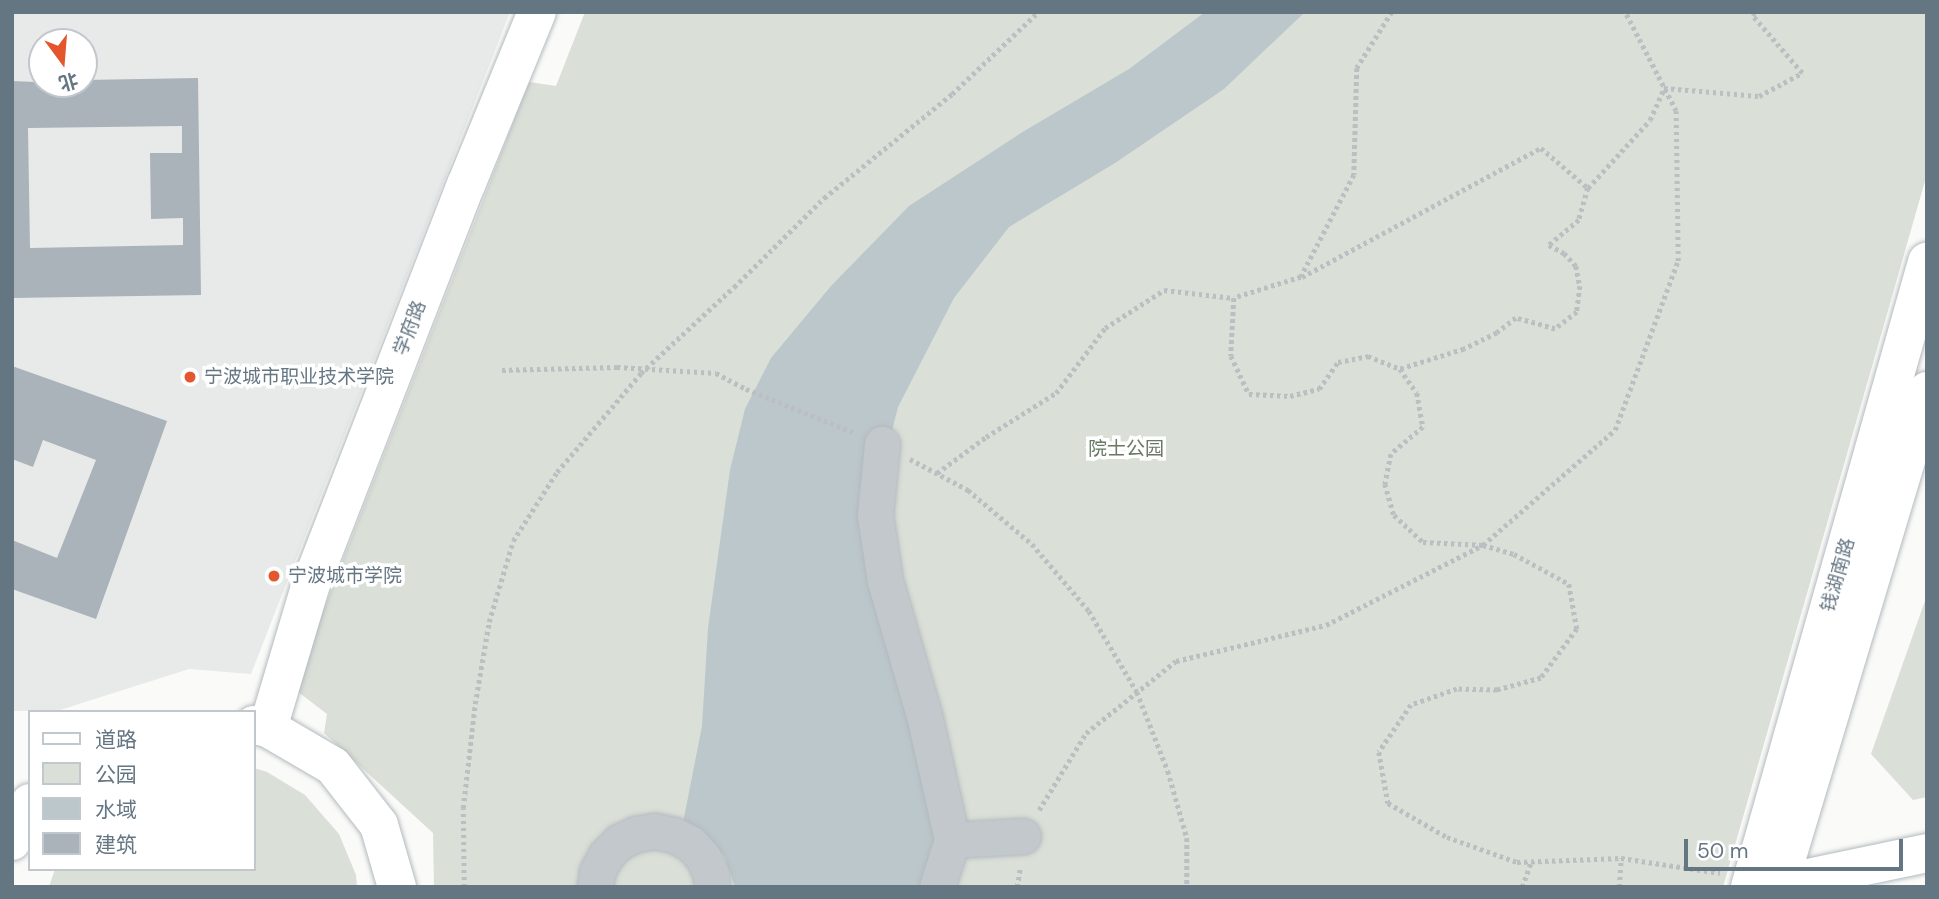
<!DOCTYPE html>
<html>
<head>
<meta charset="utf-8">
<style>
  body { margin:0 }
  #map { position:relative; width:1939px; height:899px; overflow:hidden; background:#fafaf8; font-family:"DM Sans","Noto Sans SC",sans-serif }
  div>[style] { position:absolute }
  .built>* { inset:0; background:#e8e9e9 }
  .green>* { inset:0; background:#dadfd7 }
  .water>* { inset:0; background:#bbc7cb }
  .building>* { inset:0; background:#aab3b9 }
  .path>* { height:4.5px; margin-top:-2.25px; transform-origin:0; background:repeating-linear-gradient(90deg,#bbbfc2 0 3.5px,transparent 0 7px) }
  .roads { filter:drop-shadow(0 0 2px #b3babf) drop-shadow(0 0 2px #b3babf) }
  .street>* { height:35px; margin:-17.5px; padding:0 17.5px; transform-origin:17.5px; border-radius:17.5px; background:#c3c8cc }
  .secondary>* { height:38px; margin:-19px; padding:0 19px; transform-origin:19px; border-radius:19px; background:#fff }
  .primary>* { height:38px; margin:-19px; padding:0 19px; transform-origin:19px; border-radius:19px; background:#fff }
  .dots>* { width:19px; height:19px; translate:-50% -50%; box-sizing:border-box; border:4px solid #fff; border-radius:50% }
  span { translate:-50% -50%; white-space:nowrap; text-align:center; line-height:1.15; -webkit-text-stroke:7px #fff; paint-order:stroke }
  .street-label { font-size:19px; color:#657683 }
  .poi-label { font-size:19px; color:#657683 }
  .left { translate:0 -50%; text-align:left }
  .park-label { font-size:19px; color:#687a64 }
  .frame { position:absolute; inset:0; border:14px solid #657683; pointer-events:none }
  .legend { position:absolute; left:28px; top:710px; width:228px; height:161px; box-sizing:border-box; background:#fff; border:2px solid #c1c8cd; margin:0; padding:9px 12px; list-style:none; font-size:21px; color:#657683 }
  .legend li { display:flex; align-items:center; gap:14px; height:35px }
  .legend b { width:35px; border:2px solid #c1c8cd }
  .north { position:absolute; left:28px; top:28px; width:70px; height:70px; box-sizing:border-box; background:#fff; border:2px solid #c1c8cd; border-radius:50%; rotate:164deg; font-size:19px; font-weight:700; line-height:28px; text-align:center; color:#657683 }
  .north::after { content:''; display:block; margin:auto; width:24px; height:32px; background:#e4572e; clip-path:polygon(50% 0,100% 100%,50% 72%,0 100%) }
  .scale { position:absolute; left:1684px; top:839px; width:219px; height:32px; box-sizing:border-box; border:4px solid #657683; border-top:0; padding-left:9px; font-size:21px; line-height:24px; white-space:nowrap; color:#657683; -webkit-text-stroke:5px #fff; paint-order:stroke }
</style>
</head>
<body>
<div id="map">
  <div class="built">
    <div style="clip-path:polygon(evenodd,12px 12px,510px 12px,251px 674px,189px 669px,57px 711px,12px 711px,12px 12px,42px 42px,84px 42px,84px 84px,42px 84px,42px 42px)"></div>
  </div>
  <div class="green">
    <div style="clip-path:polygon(585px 12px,1927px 12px,1927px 174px,1723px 887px,434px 887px,433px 833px,324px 733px,327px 714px,293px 688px,529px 82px,556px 86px)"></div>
    <div style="clip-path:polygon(1927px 595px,1927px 797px,1913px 800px,1871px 754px)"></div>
    <div style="clip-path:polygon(254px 768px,267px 772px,305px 795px,339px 834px,356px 875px,357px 887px,49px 887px,55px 869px,254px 869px)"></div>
  </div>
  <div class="water">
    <div style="clip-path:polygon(1205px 12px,1305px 12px,1224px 89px,1115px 163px,1009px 227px,954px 298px,898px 407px,878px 487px,943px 797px,939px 887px,735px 887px,724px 856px,704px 833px,682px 828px,702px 726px,708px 628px,730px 470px,745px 409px,771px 358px,831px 286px,909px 206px,1021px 133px,1129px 69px)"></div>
  </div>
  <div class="building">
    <div style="clip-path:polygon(evenodd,198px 78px,201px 295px,12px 298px,12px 81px,84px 84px,84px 80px,198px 78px,182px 126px,182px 153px,150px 153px,151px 219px,183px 218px,183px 245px,30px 248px,28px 128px,182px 126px)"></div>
    <div style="clip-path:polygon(12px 366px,167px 421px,96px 619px,12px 589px,12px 540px,57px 558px,96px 460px,43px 440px,33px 467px,12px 459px)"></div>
  </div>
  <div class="path">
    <div style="left:1392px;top:12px;width:66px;rotate:122deg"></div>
    <div style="left:1357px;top:68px;width:107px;rotate:91.6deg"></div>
    <div style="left:1354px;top:175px;width:115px;rotate:117.5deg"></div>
    <div style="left:1301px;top:277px;width:70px;rotate:162.6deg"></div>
    <div style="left:1234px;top:298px;width:58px;rotate:93deg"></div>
    <div style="left:1231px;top:356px;width:42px;rotate:64.7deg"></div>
    <div style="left:1249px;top:394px;width:41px;rotate:2.8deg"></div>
    <div style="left:1290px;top:396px;width:30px;rotate:-14deg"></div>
    <div style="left:1319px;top:389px;width:33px;rotate:-55deg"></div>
    <div style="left:1338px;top:362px;width:31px;rotate:-11deg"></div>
    <div style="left:1368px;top:356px;width:35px;rotate:22deg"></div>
    <div style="left:1400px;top:369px;width:29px;rotate:55deg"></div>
    <div style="left:1417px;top:393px;width:35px;rotate:80deg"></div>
    <div style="left:1423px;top:427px;width:42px;rotate:139.8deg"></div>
    <div style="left:1391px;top:454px;width:31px;rotate:101deg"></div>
    <div style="left:1385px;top:484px;width:32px;rotate:74deg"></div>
    <div style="left:1394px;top:515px;width:40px;rotate:43deg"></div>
    <div style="left:1423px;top:542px;width:60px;rotate:2.9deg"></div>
    <div style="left:1483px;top:545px;width:32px;rotate:16deg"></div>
    <div style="left:1514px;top:554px;width:63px;rotate:28.6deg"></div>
    <div style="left:1569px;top:584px;width:46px;rotate:79.9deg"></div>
    <div style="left:1577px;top:629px;width:61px;rotate:126.3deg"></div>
    <div style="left:1541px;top:678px;width:46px;rotate:164.7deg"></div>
    <div style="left:1497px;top:690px;width:40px;rotate:-178.6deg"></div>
    <div style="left:1457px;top:689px;width:49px;rotate:160.8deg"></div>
    <div style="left:1411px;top:705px;width:57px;rotate:124.2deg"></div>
    <div style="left:1379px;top:752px;width:52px;rotate:80deg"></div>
    <div style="left:1388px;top:803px;width:68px;rotate:30deg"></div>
    <div style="left:1447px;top:837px;width:74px;rotate:19.7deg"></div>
    <div style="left:1517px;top:862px;width:104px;rotate:-2.2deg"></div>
    <div style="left:1621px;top:858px;width:100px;rotate:8.6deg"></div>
    <div style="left:1588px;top:188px;width:92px;rotate:-47.6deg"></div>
    <div style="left:1650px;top:120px;width:35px;rotate:-66deg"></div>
    <div style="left:1664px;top:88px;width:95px;rotate:4.8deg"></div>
    <div style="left:1759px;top:96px;width:49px;rotate:-28.1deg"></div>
    <div style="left:1802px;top:73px;width:77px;rotate:-130.8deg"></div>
    <div style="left:1752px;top:15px;width:4px;rotate:-45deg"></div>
    <div style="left:1302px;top:277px;width:272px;rotate:-28.4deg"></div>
    <div style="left:1541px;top:148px;width:62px;rotate:40.4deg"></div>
    <div style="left:1588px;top:188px;width:33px;rotate:106deg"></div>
    <div style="left:1579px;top:220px;width:39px;rotate:140deg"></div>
    <div style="left:1549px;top:245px;width:17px;rotate:28deg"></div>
    <div style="left:1564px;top:253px;width:18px;rotate:47deg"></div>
    <div style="left:1576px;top:266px;width:20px;rotate:79deg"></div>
    <div style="left:1580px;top:286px;width:26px;rotate:97deg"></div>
    <div style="left:1577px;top:312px;width:28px;rotate:142deg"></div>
    <div style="left:1555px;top:329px;width:41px;rotate:-164.2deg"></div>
    <div style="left:1516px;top:318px;width:24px;rotate:142deg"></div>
    <div style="left:1497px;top:333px;width:37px;rotate:154deg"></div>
    <div style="left:1464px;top:349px;width:67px;rotate:162.6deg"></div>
    <div style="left:502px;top:370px;width:115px;rotate:-1.5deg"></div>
    <div style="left:617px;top:367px;width:99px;rotate:3.5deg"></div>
    <div style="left:716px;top:373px;width:34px;rotate:28deg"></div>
    <div style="left:746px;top:389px;width:118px;rotate:22deg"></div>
    <div style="left:910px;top:459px;width:66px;rotate:28.1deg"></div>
    <div style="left:968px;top:490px;width:84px;rotate:40.2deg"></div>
    <div style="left:1032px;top:544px;width:88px;rotate:49.6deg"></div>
    <div style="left:1089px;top:611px;width:94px;rotate:59.3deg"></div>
    <div style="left:1137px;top:692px;width:85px;rotate:68.6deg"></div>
    <div style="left:1168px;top:771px;width:70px;rotate:74.2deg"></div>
    <div style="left:1187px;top:838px;width:49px;rotate:90deg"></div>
    <div style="left:937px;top:473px;width:61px;rotate:-36.3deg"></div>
    <div style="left:986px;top:437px;width:83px;rotate:-32.2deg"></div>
    <div style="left:1056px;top:393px;width:81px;rotate:-53deg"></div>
    <div style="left:1105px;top:328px;width:70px;rotate:-32.8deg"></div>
    <div style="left:1164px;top:290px;width:70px;rotate:6.5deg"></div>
    <div style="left:1039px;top:810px;width:90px;rotate:-58.6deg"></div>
    <div style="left:1086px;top:733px;width:115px;rotate:-38.7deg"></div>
    <div style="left:1176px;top:661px;width:154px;rotate:-13.5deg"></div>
    <div style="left:1326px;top:625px;width:176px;rotate:-27deg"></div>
    <div style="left:1483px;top:545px;width:175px;rotate:-41.1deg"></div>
    <div style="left:1615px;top:430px;width:180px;rotate:-69.6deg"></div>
    <div style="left:1678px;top:261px;width:150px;rotate:-90.8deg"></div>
    <div style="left:1676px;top:111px;width:111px;rotate:-117.3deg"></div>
    <div style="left:464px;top:887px;width:79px;rotate:-90.7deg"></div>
    <div style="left:463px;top:808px;width:105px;rotate:-83.4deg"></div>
    <div style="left:475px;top:704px;width:83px;rotate:-80.3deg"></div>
    <div style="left:489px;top:622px;width:84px;rotate:-73.5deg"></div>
    <div style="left:513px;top:541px;width:82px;rotate:-57.5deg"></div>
    <div style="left:557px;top:472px;width:130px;rotate:-49.7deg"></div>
    <div style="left:641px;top:373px;width:127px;rotate:-42.8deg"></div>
    <div style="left:734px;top:287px;width:127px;rotate:-44.7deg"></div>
    <div style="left:824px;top:198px;width:165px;rotate:-39.1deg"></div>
    <div style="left:952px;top:94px;width:119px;rotate:-43.6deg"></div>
    <div style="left:1017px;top:887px;width:20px;rotate:-81deg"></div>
    <div style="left:1522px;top:887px;width:27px;rotate:-70deg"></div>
    <div style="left:1619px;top:887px;width:29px;rotate:-86deg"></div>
  </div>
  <div class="roads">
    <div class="street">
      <div style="left:882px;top:444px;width:71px;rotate:95.6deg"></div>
      <div style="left:875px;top:515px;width:67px;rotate:81.4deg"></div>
      <div style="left:885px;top:581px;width:144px;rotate:73.8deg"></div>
      <div style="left:925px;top:719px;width:124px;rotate:77.4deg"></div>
      <div style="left:952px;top:840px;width:49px;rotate:107.7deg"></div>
      <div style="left:952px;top:840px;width:71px;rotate:-3.2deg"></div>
      <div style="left:595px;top:887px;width:15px;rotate:-82deg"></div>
      <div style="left:597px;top:872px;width:19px;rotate:-62deg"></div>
      <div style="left:606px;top:855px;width:18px;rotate:-45deg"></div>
      <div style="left:619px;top:842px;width:19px;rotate:-25deg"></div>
      <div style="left:636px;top:834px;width:19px;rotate:-9deg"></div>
      <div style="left:655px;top:831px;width:19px;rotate:12deg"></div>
      <div style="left:674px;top:835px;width:18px;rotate:27deg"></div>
      <div style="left:690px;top:843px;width:19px;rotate:47deg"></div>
      <div style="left:703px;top:857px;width:19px;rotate:65deg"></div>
      <div style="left:711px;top:874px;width:13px;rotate:86deg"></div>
    </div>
    <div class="secondary">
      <div style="left:254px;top:725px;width:14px;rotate:12deg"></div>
      <div style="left:268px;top:728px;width:75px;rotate:30.3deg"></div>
      <div style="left:333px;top:766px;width:75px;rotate:52.1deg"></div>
      <div style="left:379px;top:825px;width:65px;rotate:73.8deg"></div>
      <div style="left:268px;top:728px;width:150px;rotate:-73.4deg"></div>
      <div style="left:311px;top:584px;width:428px;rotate:-68.8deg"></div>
      <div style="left:466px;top:185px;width:187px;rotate:-67.7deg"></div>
      <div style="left:12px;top:841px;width:42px;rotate:-64.7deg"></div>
      <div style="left:1779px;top:884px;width:151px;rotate:-11.8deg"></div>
    </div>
    <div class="primary">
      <div style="left:1750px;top:887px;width:650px;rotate:-74.19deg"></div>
      <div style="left:1778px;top:887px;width:518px;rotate:-73.28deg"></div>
    </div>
  </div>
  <div class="dots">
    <div style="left:190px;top:377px;background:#e4572e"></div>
    <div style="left:274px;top:576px;background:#e4572e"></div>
  </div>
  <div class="street-label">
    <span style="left:410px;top:328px;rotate:-69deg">学府路</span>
    <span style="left:1838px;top:575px;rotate:-74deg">钱湖南路</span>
  </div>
  <div class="poi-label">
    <span class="left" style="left:204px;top:377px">宁波城市职业技术学院</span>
    <span class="left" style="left:288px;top:576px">宁波城市学院</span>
  </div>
  <div class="park-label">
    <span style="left:1126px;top:449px">院士公园</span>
  </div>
  <div class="frame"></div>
  <ul class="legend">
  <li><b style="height:9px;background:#fff"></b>道路</li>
  <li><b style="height:19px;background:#dadfd7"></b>公园</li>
  <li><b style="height:19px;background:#bbc7cb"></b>水域</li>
  <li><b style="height:19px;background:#aab3b9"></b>建筑</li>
  </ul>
  <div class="north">北</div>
  <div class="scale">50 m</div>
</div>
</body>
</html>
